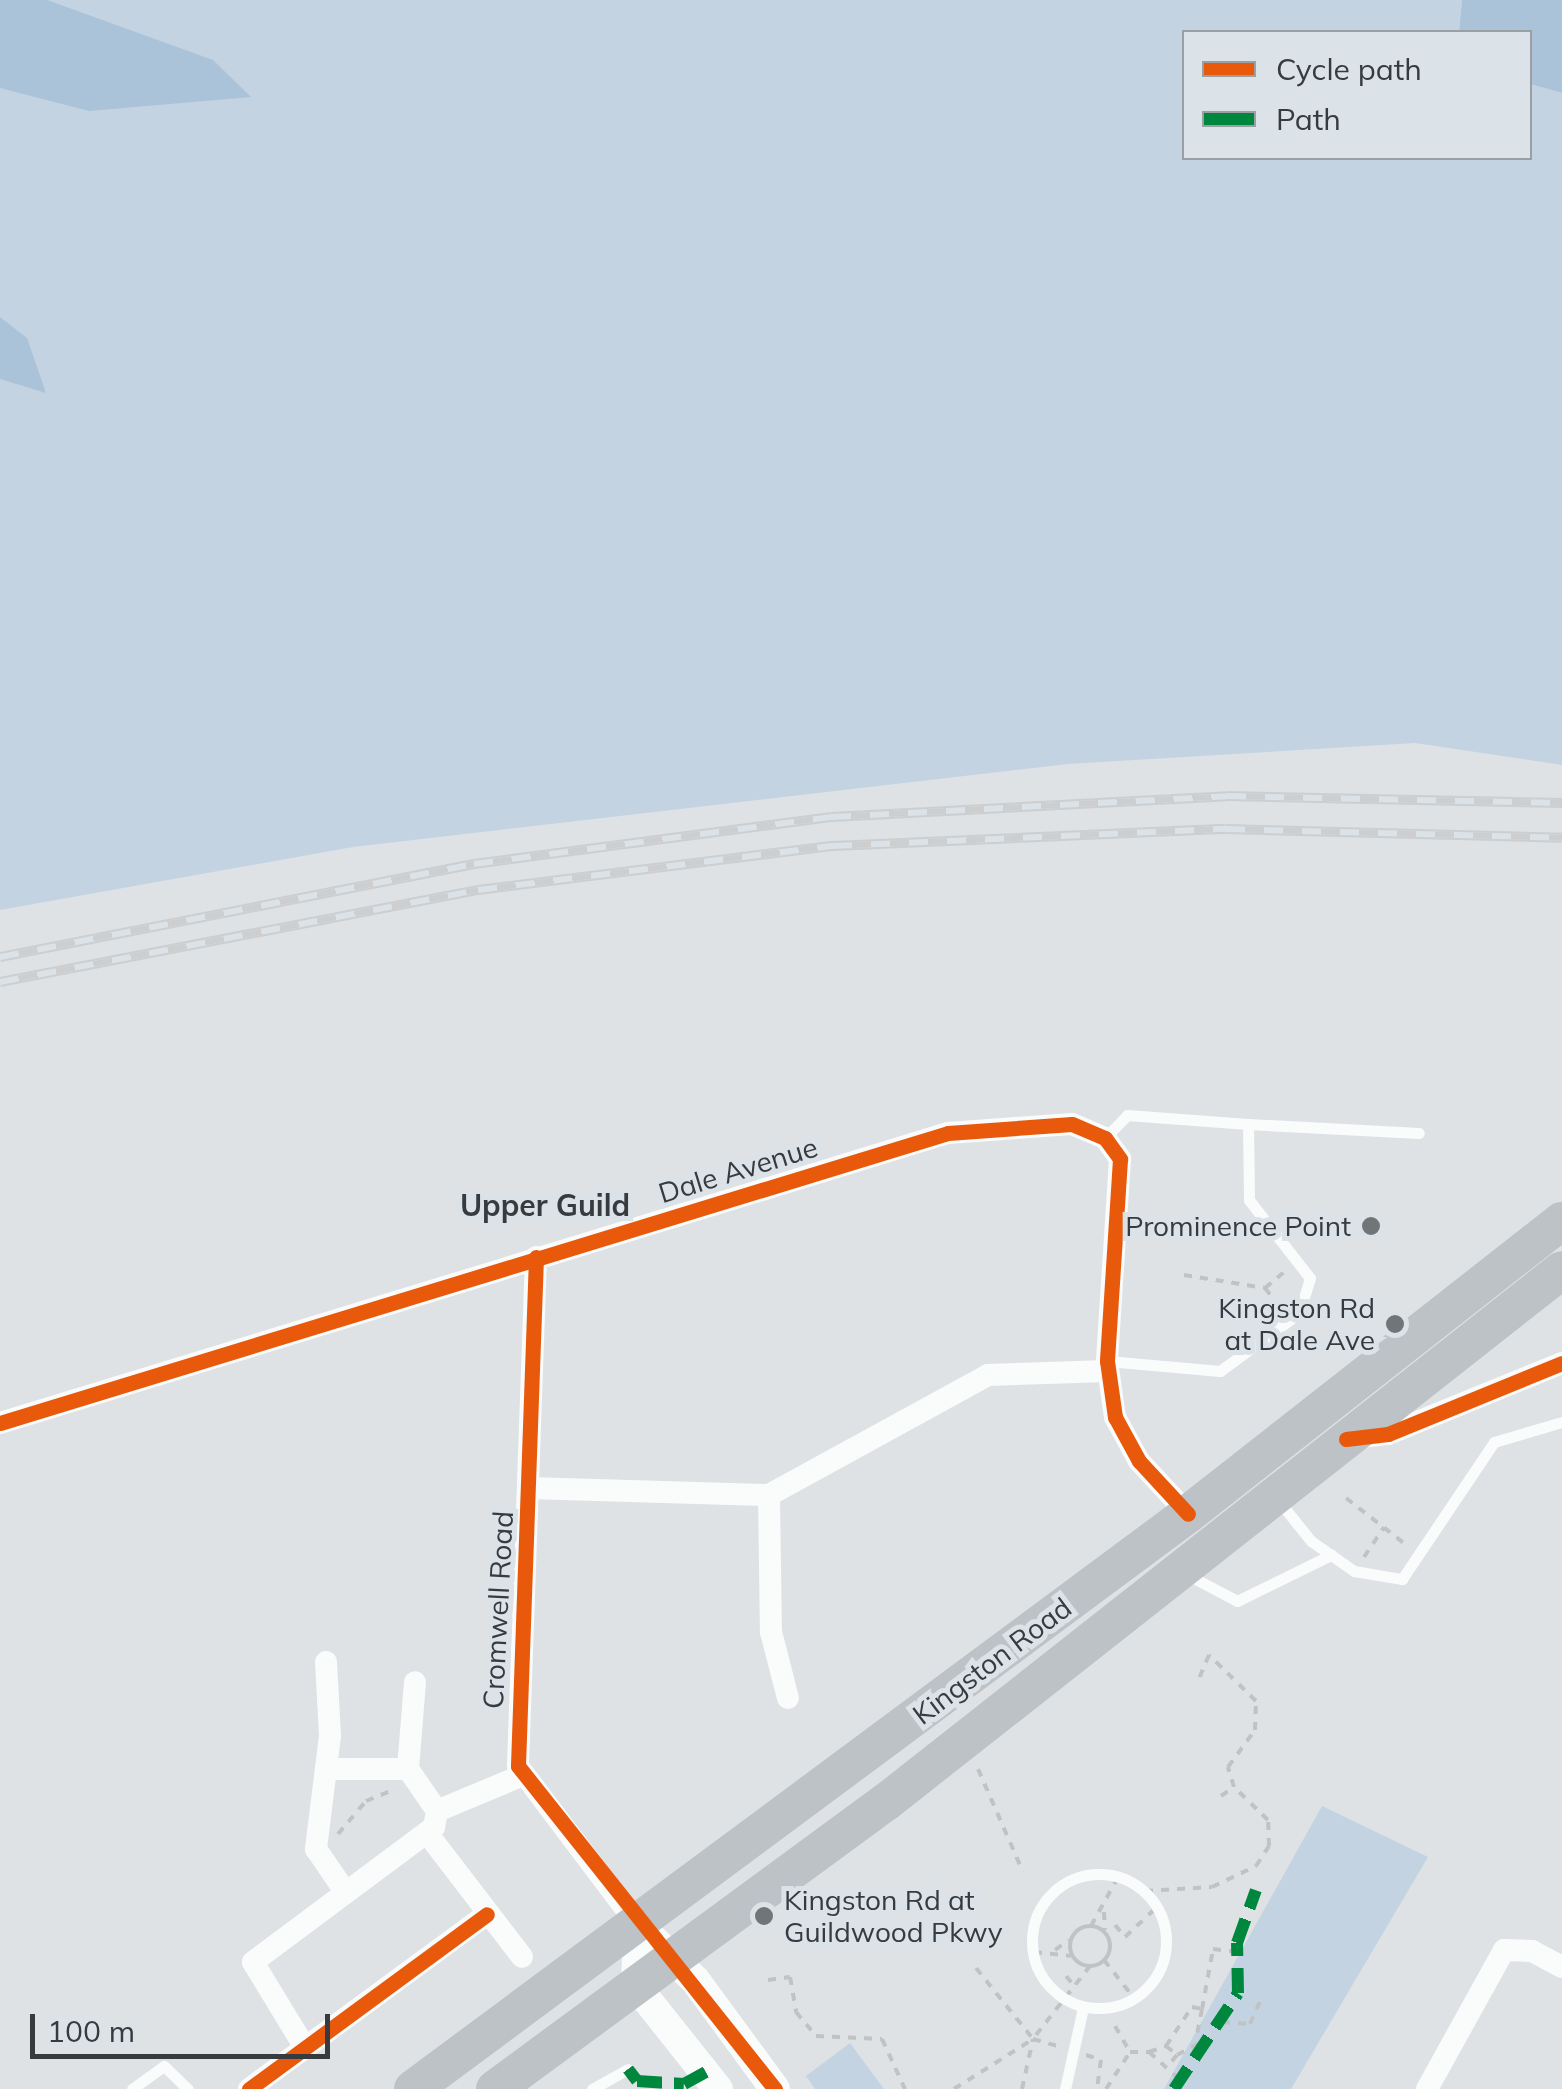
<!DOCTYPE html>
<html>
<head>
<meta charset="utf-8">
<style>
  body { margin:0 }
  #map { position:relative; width:1562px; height:2089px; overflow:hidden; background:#dee2e5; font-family:Mulish,sans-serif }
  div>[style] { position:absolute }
  .green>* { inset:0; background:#c3d3e2 }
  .forest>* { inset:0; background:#aac3d9 }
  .path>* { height:4px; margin-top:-2px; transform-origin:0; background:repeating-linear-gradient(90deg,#c0c2c3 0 8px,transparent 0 16px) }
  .path>.ring { margin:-2px; padding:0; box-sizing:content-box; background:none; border:4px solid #c0c2c3; border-radius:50% }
  .service>* { height:11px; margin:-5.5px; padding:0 5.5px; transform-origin:5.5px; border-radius:5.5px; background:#fafbfb }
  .service>.ring { margin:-5.5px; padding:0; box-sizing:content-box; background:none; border:11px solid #fafbfb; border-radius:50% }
  .minor>* { height:22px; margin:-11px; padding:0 11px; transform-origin:11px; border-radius:11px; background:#fafbfb }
  .tertiary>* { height:30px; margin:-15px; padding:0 15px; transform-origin:15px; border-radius:15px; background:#fafbfb }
  .primary>* { height:38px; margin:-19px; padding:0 19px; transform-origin:19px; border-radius:19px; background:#bdc2c6 }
  .rail>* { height:10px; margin-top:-5px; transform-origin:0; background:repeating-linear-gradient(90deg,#dbe2e8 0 19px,#cdcecf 0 38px); box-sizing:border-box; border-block:2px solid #cdcecf }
  .quiet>* { height:12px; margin-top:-6px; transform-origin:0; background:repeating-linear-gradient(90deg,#00873e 0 25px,transparent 0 37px) }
  .cycleway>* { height:15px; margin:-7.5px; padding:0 7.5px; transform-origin:7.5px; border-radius:7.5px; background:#e8590c }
  .dots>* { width:28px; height:28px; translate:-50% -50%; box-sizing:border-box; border:5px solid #dbe2e8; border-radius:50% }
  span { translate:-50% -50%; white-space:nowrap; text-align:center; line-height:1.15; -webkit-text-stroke:10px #dbe2e8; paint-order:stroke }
  .street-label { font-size:28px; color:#383b3e }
  .poi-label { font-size:28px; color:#383b3e }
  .right { translate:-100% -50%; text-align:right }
  .left { translate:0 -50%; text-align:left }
  .neighbourhood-label { font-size:30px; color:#383b3e; font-weight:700 }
  .legend { position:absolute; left:1182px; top:30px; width:350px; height:130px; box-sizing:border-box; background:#dbe2e8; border:2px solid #9a9fa4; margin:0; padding:12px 18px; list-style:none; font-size:30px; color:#383b3e }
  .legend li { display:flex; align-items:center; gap:20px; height:50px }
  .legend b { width:50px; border:2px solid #9a9fa4 }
  .scale { position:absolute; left:30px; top:2014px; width:300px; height:45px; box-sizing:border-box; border:5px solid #383b3e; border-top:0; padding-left:12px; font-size:30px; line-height:35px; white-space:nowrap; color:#383b3e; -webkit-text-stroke:8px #dbe2e8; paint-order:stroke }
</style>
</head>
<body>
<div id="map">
  <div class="green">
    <div style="clip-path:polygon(0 0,1462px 0,1459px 32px,1184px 32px,1184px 158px,1530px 158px,1530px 84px,1562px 93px,1562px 765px,1415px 743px,1068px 764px,353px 847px,0 910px)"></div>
    <div style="clip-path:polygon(1322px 1806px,1428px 1857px,1291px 2089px,1164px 2089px)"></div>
    <div style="clip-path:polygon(850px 2043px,884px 2089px,815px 2089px,806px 2076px)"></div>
  </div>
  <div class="forest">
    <div style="clip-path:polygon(0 0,47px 0,213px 60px,251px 97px,89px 111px,0 88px)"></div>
    <div style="clip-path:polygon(1462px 0,1562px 0,1562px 93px,1530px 84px,1530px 32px,1459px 32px)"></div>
    <div style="clip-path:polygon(0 317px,27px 338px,46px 393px,0 379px)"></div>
  </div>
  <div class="path">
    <div style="left:1184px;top:1275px;width:82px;rotate:9.1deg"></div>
    <div style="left:1265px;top:1288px;width:24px;rotate:52deg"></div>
    <div style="left:1265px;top:1288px;width:25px;rotate:-40deg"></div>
    <div style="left:1346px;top:1498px;width:75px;rotate:37.9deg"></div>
    <div style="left:1364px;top:1557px;width:36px;rotate:-56deg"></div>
    <div style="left:978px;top:1769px;width:112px;rotate:66.4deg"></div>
    <div style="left:1221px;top:1796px;width:16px;rotate:-35deg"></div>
    <div style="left:338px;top:1834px;width:43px;rotate:-49.7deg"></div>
    <div style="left:366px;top:1801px;width:27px;rotate:-22deg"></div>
    <div style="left:1145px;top:1891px;width:67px;rotate:-3.4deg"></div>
    <div style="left:1212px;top:1887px;width:49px;rotate:-25.5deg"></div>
    <div style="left:1256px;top:1866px;width:24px;rotate:-57deg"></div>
    <div style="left:1269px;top:1846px;width:26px;rotate:-92deg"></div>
    <div style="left:1268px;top:1820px;width:47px;rotate:-135.9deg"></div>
    <div style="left:1234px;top:1787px;width:21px;rotate:-107deg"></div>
    <div style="left:1228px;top:1767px;width:46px;rotate:-53.9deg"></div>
    <div style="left:1255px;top:1730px;width:29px;rotate:-88deg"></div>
    <div style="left:1256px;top:1701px;width:66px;rotate:-135.6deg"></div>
    <div style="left:1209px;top:1655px;width:25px;rotate:113deg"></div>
    <div style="left:1104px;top:1912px;width:18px;rotate:87deg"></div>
    <div style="left:1115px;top:1925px;width:16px;rotate:50deg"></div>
    <div style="left:1125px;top:1937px;width:42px;rotate:-43.1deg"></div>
    <div style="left:1091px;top:1926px;width:56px;rotate:-61.1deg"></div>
    <div class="ring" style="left:1070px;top:1926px;width:36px;height:36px"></div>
    <div style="left:1055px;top:1950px;width:17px;rotate:-36deg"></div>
    <div style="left:1034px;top:1952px;width:37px;rotate:6deg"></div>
    <div style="left:1104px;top:1960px;width:48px;rotate:51.7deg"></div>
    <div style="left:976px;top:1968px;width:91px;rotate:51.2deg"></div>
    <div style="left:1033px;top:2039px;width:26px;rotate:16deg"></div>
    <div style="left:1066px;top:1976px;width:16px;rotate:50deg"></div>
    <div style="left:768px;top:1980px;width:22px;rotate:-8deg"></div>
    <div style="left:790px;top:1977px;width:36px;rotate:80deg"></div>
    <div style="left:796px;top:2012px;width:31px;rotate:50deg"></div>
    <div style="left:816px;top:2036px;width:66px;rotate:2.6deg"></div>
    <div style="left:882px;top:2039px;width:55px;rotate:65.3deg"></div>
    <div style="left:1202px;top:2009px;width:61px;rotate:-79.6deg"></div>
    <div style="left:1213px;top:1949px;width:24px;rotate:7deg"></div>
    <div style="left:1222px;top:2022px;width:28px;rotate:4deg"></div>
    <div style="left:1250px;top:2024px;width:27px;rotate:-66deg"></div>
    <div style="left:1115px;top:2026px;width:30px;rotate:60deg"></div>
    <div style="left:1036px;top:2035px;width:88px;rotate:-52deg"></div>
    <div style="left:1166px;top:2046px;width:14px;rotate:39deg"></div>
    <div style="left:1177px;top:2055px;width:16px;rotate:130deg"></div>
    <div style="left:1149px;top:2052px;width:18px;rotate:-19deg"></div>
    <div style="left:1166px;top:2046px;width:47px;rotate:-56.3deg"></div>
    <div style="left:1192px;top:2007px;width:10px;rotate:11deg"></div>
    <div style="left:1202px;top:2009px;width:31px;rotate:101deg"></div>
    <div style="left:1086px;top:2055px;width:16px;rotate:18deg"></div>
    <div style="left:1101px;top:2060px;width:29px;rotate:98deg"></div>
    <div style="left:1177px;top:2055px;width:34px;rotate:-28deg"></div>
    <div style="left:954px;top:2089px;width:93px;rotate:-32.3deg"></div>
    <div style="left:1022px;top:2089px;width:51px;rotate:-77.6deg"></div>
    <div style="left:1106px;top:2089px;width:44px;rotate:-57deg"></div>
    <div style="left:1130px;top:2052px;width:19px"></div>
    <div style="left:1149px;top:2052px;width:40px;rotate:42deg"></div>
  </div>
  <div class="service">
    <div style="left:1248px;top:1124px;width:171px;rotate:3deg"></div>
    <div style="left:1105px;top:1138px;width:32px;rotate:-46deg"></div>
    <div style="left:1127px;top:1115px;width:121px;rotate:4.3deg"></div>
    <div style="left:1248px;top:1124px;width:76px;rotate:89.2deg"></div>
    <div style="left:1249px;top:1200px;width:99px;rotate:52deg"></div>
    <div style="left:1310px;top:1278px;width:37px;rotate:107deg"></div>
    <div style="left:1299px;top:1313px;width:98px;rotate:143.7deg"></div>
    <div style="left:1220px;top:1371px;width:113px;rotate:-174.9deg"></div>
    <div style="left:1278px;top:1500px;width:53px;rotate:51.2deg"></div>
    <div style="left:1311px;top:1541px;width:52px;rotate:34.9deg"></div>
    <div style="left:1354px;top:1571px;width:49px;rotate:9.5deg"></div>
    <div style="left:1402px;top:1579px;width:165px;rotate:-56.1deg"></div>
    <div style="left:1494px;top:1442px;width:71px;rotate:-16.4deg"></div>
    <div style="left:1184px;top:1573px;width:60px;rotate:27.8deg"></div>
    <div style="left:1237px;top:1601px;width:105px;rotate:-26.1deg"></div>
    <div class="ring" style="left:1032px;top:1874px;width:123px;height:123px"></div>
    <div style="left:132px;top:2089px;width:39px;rotate:-36deg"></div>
    <div style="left:164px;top:2066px;width:33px;rotate:44deg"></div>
    <div style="left:592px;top:2089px;width:41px;rotate:-29.1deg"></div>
    <div style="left:1065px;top:2089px;width:83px;rotate:-77.5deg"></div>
  </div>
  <div class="minor">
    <div style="left:536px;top:1257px;width:509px;rotate:92.03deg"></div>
    <div style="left:518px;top:1766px;width:199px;rotate:53deg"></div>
    <div style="left:0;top:1423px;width:991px;rotate:-17.01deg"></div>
    <div style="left:948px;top:1133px;width:124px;rotate:-4.2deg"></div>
    <div style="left:1072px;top:1124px;width:36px;rotate:23deg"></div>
    <div style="left:1105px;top:1138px;width:26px;rotate:54deg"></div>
    <div style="left:1120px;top:1159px;width:202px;rotate:93.7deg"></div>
    <div style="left:1107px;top:1361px;width:57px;rotate:81.9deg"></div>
    <div style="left:1115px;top:1417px;width:50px;rotate:61.4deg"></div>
    <div style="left:1139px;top:1461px;width:72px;rotate:47.2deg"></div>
    <div style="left:1354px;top:1438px;width:34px;rotate:-7deg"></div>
    <div style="left:1388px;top:1434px;width:188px;rotate:-22.2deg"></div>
    <div style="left:529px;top:1488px;width:240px;rotate:1.7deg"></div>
    <div style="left:769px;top:1495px;width:250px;rotate:-28.7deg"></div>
    <div style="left:988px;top:1375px;width:119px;rotate:-1.9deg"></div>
    <div style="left:769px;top:1495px;width:137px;rotate:89.2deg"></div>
    <div style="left:771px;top:1632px;width:68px;rotate:75.6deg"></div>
    <div style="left:326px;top:1662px;width:74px;rotate:86.9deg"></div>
    <div style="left:330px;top:1736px;width:114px;rotate:97.1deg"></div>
    <div style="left:316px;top:1849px;width:46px;rotate:55.6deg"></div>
    <div style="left:326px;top:1769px;width:82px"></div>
    <div style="left:437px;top:1811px;width:93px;rotate:-22.7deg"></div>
    <div style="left:427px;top:1833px;width:156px;rotate:52.5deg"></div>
    <div style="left:304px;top:2046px;width:98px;rotate:-121.3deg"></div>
    <div style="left:253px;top:1962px;width:226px;rotate:-36.7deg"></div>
    <div style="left:434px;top:1827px;width:16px;rotate:-79deg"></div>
    <div style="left:437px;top:1811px;width:51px;rotate:-124.6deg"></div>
    <div style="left:408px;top:1769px;width:87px;rotate:-85.4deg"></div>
    <div style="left:249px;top:2089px;width:295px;rotate:-36.3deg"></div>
    <div style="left:1427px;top:2089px;width:159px;rotate:-61deg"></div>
    <div style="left:1504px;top:1950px;width:28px;rotate:2deg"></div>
    <div style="left:1532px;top:1951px;width:34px;rotate:28deg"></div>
  </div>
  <div class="tertiary">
    <div style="left:638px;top:1925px;width:79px;rotate:44deg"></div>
    <div style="left:695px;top:1980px;width:135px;rotate:53.7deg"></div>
    <div style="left:638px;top:1925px;width:61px;rotate:91.9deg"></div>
    <div style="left:636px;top:1986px;width:132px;rotate:51.5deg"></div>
  </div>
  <div class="primary">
    <div style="left:413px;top:2089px;width:965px;rotate:-36.57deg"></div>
    <div style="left:1188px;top:1514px;width:475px;rotate:-38.1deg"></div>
    <div style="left:495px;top:2089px;width:485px;rotate:-36.3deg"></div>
    <div style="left:886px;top:1802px;width:860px;rotate:-38.2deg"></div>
  </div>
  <div class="rail">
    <div style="left:0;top:957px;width:483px;rotate:-11.1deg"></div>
    <div style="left:474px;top:864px;width:361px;rotate:-7.5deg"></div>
    <div style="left:832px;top:817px;width:396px;rotate:-3deg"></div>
    <div style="left:1227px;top:796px;width:335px;rotate:1.2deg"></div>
    <div style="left:0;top:982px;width:487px;rotate:-10.9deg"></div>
    <div style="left:478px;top:890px;width:358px;rotate:-7.1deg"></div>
    <div style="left:833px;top:846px;width:393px;rotate:-2.5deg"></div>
    <div style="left:1226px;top:829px;width:336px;rotate:1.5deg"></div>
  </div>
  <div class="quiet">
    <div style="left:628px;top:2069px;width:15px;rotate:53deg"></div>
    <div style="left:637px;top:2081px;width:47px;rotate:3.7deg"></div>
    <div style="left:684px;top:2084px;width:25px;rotate:-29deg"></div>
    <div style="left:1174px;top:2089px;width:115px;rotate:-56.3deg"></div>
    <div style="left:1238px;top:1993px;width:50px;rotate:-91.1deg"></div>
    <div style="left:1237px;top:1943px;width:56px;rotate:-70.3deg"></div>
  </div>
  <div class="cycleway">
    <div style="left:536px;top:1257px;width:509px;rotate:92.03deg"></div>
    <div style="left:518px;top:1766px;width:413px;rotate:51.5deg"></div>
    <div style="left:0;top:1423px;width:991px;rotate:-17.01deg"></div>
    <div style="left:948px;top:1133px;width:124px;rotate:-4.2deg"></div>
    <div style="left:1072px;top:1124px;width:36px;rotate:23deg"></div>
    <div style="left:1105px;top:1138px;width:26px;rotate:54deg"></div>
    <div style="left:1120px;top:1159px;width:202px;rotate:93.7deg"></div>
    <div style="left:1107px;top:1361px;width:57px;rotate:81.9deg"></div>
    <div style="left:1115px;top:1417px;width:50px;rotate:61.4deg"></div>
    <div style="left:1139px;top:1461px;width:72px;rotate:47.2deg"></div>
    <div style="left:1346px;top:1439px;width:42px;rotate:-6.8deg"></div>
    <div style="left:1388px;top:1434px;width:188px;rotate:-22.2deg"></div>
    <div style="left:249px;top:2089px;width:295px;rotate:-36.3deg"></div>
  </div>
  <div class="dots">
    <div style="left:1371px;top:1226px;background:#727578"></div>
    <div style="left:1395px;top:1324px;background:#727578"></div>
    <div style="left:764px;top:1916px;background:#727578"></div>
  </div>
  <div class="street-label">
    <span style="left:738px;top:1170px;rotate:-17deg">Dale Avenue</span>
    <span style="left:498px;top:1610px;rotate:-87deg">Cromwell Road</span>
    <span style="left:992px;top:1661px;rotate:-37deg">Kingston Road</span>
  </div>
  <div class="poi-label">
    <span class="right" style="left:1351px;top:1226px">Prominence Point</span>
    <span class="right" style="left:1375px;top:1324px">Kingston Rd<br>at Dale Ave</span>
    <span class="left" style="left:784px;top:1916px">Kingston Rd at<br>Guildwood Pkwy</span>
  </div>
  <div class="neighbourhood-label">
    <span style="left:545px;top:1205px">Upper Guild</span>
  </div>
  <ul class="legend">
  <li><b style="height:12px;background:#e8590c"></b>Cycle path</li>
  <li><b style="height:12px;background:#00873e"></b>Path</li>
  </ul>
  <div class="scale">100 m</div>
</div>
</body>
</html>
